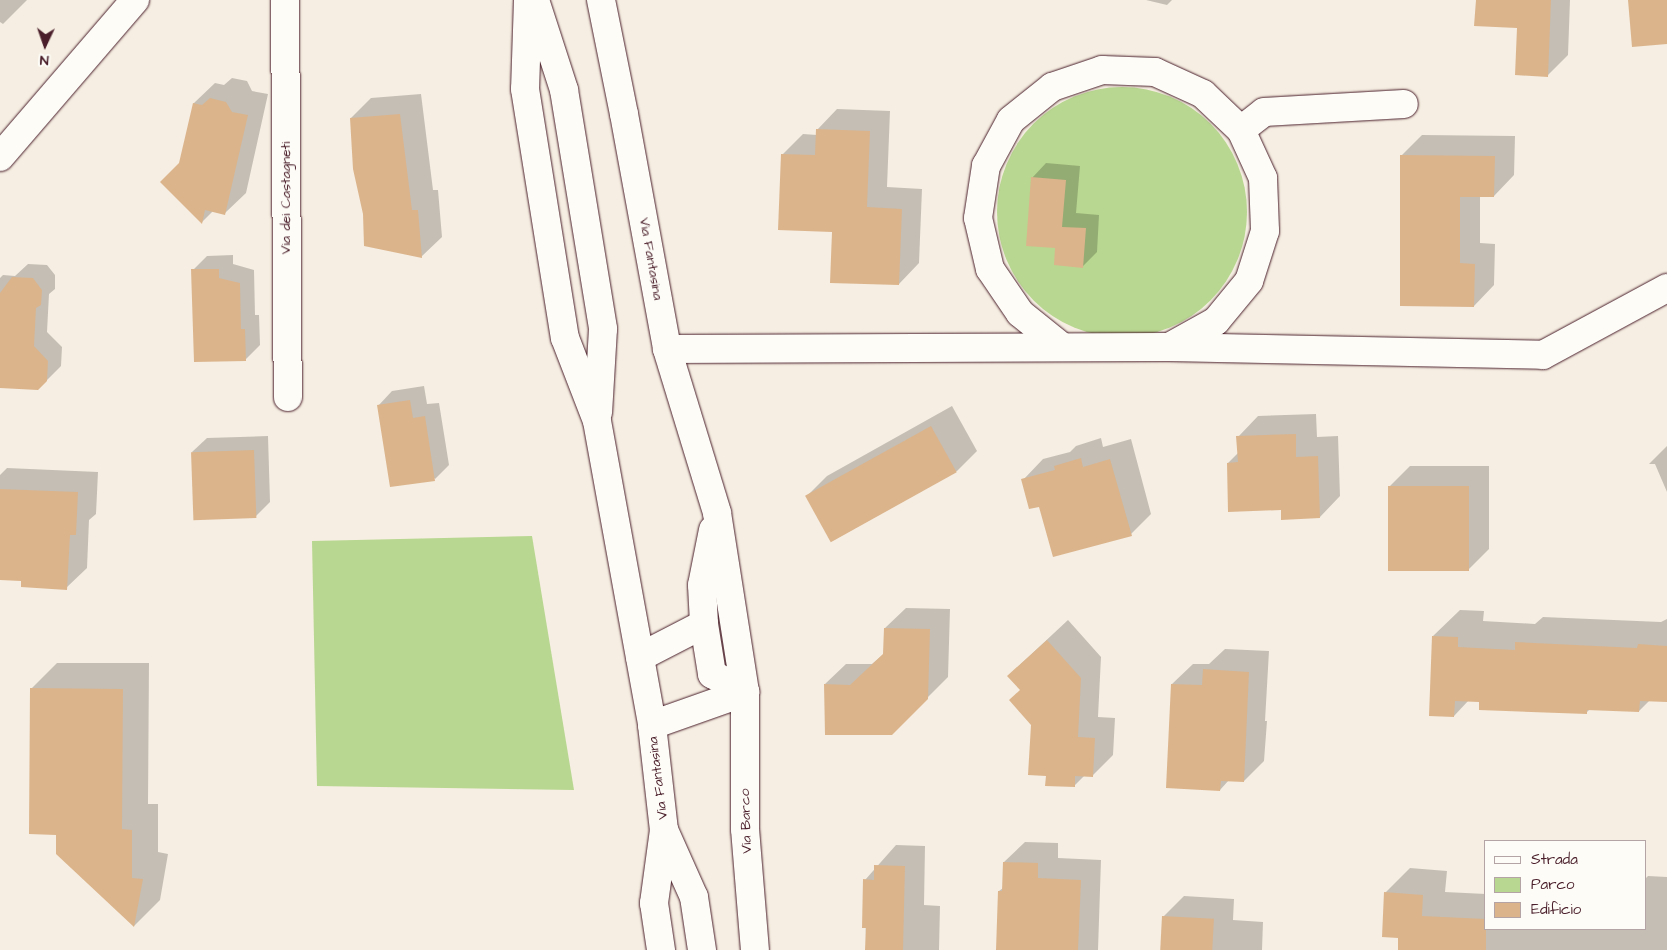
<!DOCTYPE html>
<html>
<head>
<meta charset="utf-8">
<style>
  body { margin:0 }
  #map { position:relative; width:1667px; height:950px; overflow:hidden; background:#f6eee2; font-family:"Architects Daughter",sans-serif }
  div>[style] { position:absolute }
  .green>* { inset:0; background:#b8d790 }
  .round { border-radius:50% }
  .shadow>* { inset:0; background:#0003 }
  .building>* { inset:0; background:#dbb48c; transform-origin:0 0 }
  .roads { filter:drop-shadow(0 0 1px #4a1f2b) drop-shadow(0 0 1px #4a1f2b) }
  .minor>* { height:28px; margin:-14px; padding:0 14px; transform-origin:14px; border-radius:14px; background:#fdfcf7 }
  span { translate:-50% -50%; white-space:nowrap; text-align:center; line-height:1.15; -webkit-text-stroke:4px #fdfcf7; paint-order:stroke }
  .street-label { font-size:14px; color:#4a1f2b }
  .legend { position:absolute; left:1484px; top:840px; width:162px; height:90px; box-sizing:border-box; background:#fdfcf7; border:1px solid #b5a4a5; margin:0; padding:6px 9px; list-style:none; font-size:15px; color:#4a1f2b }
  .legend li { display:flex; align-items:center; gap:10px; height:25px }
  .legend b { width:25px; border:1px solid #b5a4a5 }
  .north { position:absolute; left:20px; top:20px; width:50px; height:50px; -webkit-text-stroke:4px #fdfcf7; paint-order:stroke; rotate:183deg; font-size:14px; font-weight:700; line-height:20px; text-align:center; color:#4a1f2b }
  .north::after { content:''; display:block; margin:auto; width:18px; height:22px; background:#4a1f2b; clip-path:polygon(50% 0,100% 100%,50% 72%,0 100%) }
</style>
</head>
<body>
<div id="map">
  <div class="green">
    <div class="round" style="left:997px;top:87px;width:250px;height:250px"></div>
    <div style="clip-path:polygon(532px 536px,574px 790px,317px 786px,312px 541px)"></div>
  </div>
  <div class="shadow">
    <div style="clip-path:polygon(0 0,27px 0,3px 24px,0 22px)"></div>
    <div style="clip-path:polygon(1146px 0,1172px 0,1167px 5px)"></div>
    <div style="clip-path:polygon(1477px 0,1570px 0,1568px 55px,1548px 75px,1518px 27px)"></div>
    <div style="clip-path:polygon(232px 78px,247px 81px,252px 91px,268px 94px,246px 193px,225px 213px,213px 211px,202px 222px,180px 163px,194px 103px,215px 83px,224px 85px)"></div>
    <div style="clip-path:polygon(421px 94px,433px 190px,438px 190px,442px 237px,421px 257px,364px 214px,351px 118px,371px 98px)"></div>
    <div style="clip-path:polygon(837px 109px,890px 111px,887px 187px,922px 189px,919px 263px,899px 284px,833px 231px,782px 155px,803px 134px,817px 135px,817px 130px)"></div>
    <div style="clip-path:polygon(1422px 135px,1515px 136px,1514px 175px,1494px 196px,1480px 196px,1480px 243px,1495px 244px,1494px 285px,1474px 306px,1401px 156px)"></div>
    <div style="clip-path:polygon(1046px 163px,1080px 166px,1076px 213px,1099px 215px,1097px 252px,1082px 267px,1057px 247px,1032px 178px)"></div>
    <div style="clip-path:polygon(233px 255px,233px 264px,254px 270px,255px 315px,259px 315px,260px 345px,245px 360px,193px 270px,207px 256px)"></div>
    <div style="clip-path:polygon(28px 264px,47px 265px,55px 275px,55px 289px,49px 294px,47px 332px,62px 347px,61px 366px,46px 381px,0 383px,0 278px,3px 275px,15px 276px)"></div>
    <div style="clip-path:polygon(424px 386px,427px 404px,439px 403px,449px 465px,435px 479px,378px 406px,392px 391px)"></div>
    <div style="clip-path:polygon(952px 406px,977px 451px,957px 471px,832px 541px,807px 496px,827px 476px)"></div>
    <div style="clip-path:polygon(1316px 414px,1317px 437px,1338px 436px,1340px 496px,1320px 517px,1282px 509px,1228px 463px,1238px 453px,1238px 437px,1258px 416px)"></div>
    <div style="clip-path:polygon(268px 436px,270px 502px,255px 517px,192px 452px,207px 438px)"></div>
    <div style="clip-path:polygon(1101px 438px,1103px 447px,1131px 439px,1151px 514px,1131px 534px,1040px 505px,1023px 480px,1043px 459px,1070px 452px,1076px 446px)"></div>
    <div style="clip-path:polygon(1667px 446px,1667px 492px,1655px 464px,1649px 464px)"></div>
    <div style="clip-path:polygon(1410px 466px,1489px 466px,1489px 549px,1468px 570px,1389px 487px)"></div>
    <div style="clip-path:polygon(7px 468px,98px 472px,96px 514px,89px 520px,87px 568px,66px 588px,22px 580px,0 578px,0 475px)"></div>
    <div style="clip-path:polygon(906px 608px,950px 609px,948px 677px,892px 733px,825px 684px,846px 664px,872px 664px,885px 653px,885px 628px)"></div>
    <div style="clip-path:polygon(1460px 610px,1484px 611px,1483px 621px,1535px 624px,1543px 617px,1661px 622px,1667px 619px,1667px 701px,1650px 700px,1639px 711px,1591px 708px,1586px 713px,1469px 700px,1454px 716px,1433px 636px)"></div>
    <div style="clip-path:polygon(1068px 620px,1101px 657px,1098px 717px,1115px 718px,1113px 755px,1092px 776px,1085px 775px,1074px 786px,1047px 775px,1021px 690px,1008px 676px)"></div>
    <div style="clip-path:polygon(1225px 649px,1269px 651px,1265px 721px,1267px 721px,1264px 761px,1244px 781px,1229px 780px,1220px 790px,1172px 684px,1193px 664px,1209px 664px)"></div>
    <div style="clip-path:polygon(57px 663px,149px 663px,148px 804px,158px 804px,158px 852px,168px 854px,160px 900px,134px 926px,58px 833px,31px 689px)"></div>
    <div style="clip-path:polygon(1025px 842px,1058px 843px,1058px 858px,1101px 860px,1098px 950px,997px 950px,999px 891px,1003px 888px,1004px 862px)"></div>
    <div style="clip-path:polygon(896px 845px,925px 846px,924px 905px,940px 906px,939px 950px,866px 950px,865px 880px)"></div>
    <div style="clip-path:polygon(1410px 868px,1447px 871px,1445px 892px,1486px 894px,1486px 929px,1646px 929px,1646px 878px,1648px 876px,1667px 877px,1667px 950px,1399px 950px,1400px 937px,1385px 893px)"></div>
    <div style="clip-path:polygon(1184px 896px,1234px 899px,1233px 920px,1263px 922px,1262px 950px,1161px 950px,1163px 917px)"></div>
  </div>
  <div class="building">
    <div style="clip-path:polygon(1476px 0,1551px 0,1548px 77px,1515px 75px,1517px 28px,1474px 26px)"></div>
    <div style="clip-path:polygon(1628px 0,1667px 0,1667px 44px,1632px 47px)"></div>
    <div style="clip-path:polygon(210px 98px,226px 102px,232px 112px,248px 115px,225px 215px,205px 210px,202px 224px,160px 182px,179px 163px,193px 103px,202px 105px)"></div>
    <div style="clip-path:polygon(400px 114px,412px 210px,418px 210px,422px 258px,364px 246px,363px 214px,353px 169px,350px 118px)"></div>
    <div style="clip-path:polygon(816px 129px,870px 131px,867px 207px,902px 209px,899px 285px,830px 283px,832px 232px,778px 230px,781px 154px,815px 155px)"></div>
    <div style="clip-path:polygon(1400px 155px,1495px 156px,1494px 197px,1460px 197px,1460px 263px,1475px 264px,1474px 307px,1400px 306px)"></div>
    <div style="clip-path:polygon(1031px 177px,1066px 180px,1062px 227px,1086px 228px,1083px 268px,1054px 265px,1055px 248px,1026px 246px)"></div>
    <div style="clip-path:polygon(191px 269px,219px 269px,219px 278px,240px 283px,241px 329px,245px 329px,246px 361px,194px 362px)"></div>
    <div style="clip-path:polygon(12px 277px,33px 278px,42px 290px,41px 305px,36px 308px,34px 346px,48px 361px,47px 381px,38px 390px,0 388px,0 293px)"></div>
    <div style="clip-path:polygon(410px 400px,413px 418px,425px 416px,435px 481px,390px 487px,377px 405px)"></div>
    <div style="left:931px;top:426px;width:53px;height:144px;rotate:61deg"></div>
    <div style="clip-path:polygon(1296px 434px,1296px 457px,1318px 456px,1320px 518px,1281px 520px,1281px 510px,1228px 512px,1227px 463px,1238px 462px,1236px 436px)"></div>
    <div style="left:254px;top:450px;width:68px;height:63px;rotate:88deg"></div>
    <div style="clip-path:polygon(1081px 458px,1083px 467px,1110px 459px,1132px 536px,1053px 557px,1039px 507px,1029px 509px,1021px 479px,1055px 470px,1054px 466px)"></div>
    <div style="left:1388px;top:486px;width:81px;height:85px"></div>
    <div style="clip-path:polygon(0 489px,78px 492px,76px 535px,70px 535px,67px 590px,21px 587px,21px 581px,0 580px)"></div>
    <div style="clip-path:polygon(884px 628px,930px 629px,928px 699px,892px 735px,825px 735px,824px 684px,850px 685px,883px 654px)"></div>
    <div style="clip-path:polygon(1432px 636px,1458px 637px,1458px 647px,1515px 650px,1515px 642px,1637px 648px,1638px 644px,1667px 646px,1667px 702px,1640px 701px,1639px 712px,1587px 710px,1587px 714px,1479px 710px,1479px 702px,1455px 701px,1454px 717px,1429px 716px)"></div>
    <div style="clip-path:polygon(1047px 640px,1081px 678px,1078px 737px,1095px 738px,1093px 777px,1075px 776px,1075px 787px,1045px 786px,1046px 776px,1028px 775px,1031px 725px,1009px 700px,1020px 690px,1007px 676px)"></div>
    <div style="clip-path:polygon(1203px 669px,1249px 672px,1244px 782px,1221px 781px,1220px 791px,1166px 788px,1171px 684px,1202px 685px)"></div>
    <div style="clip-path:polygon(30px 688px,123px 689px,122px 829px,132px 830px,132px 878px,143px 879px,134px 927px,56px 854px,56px 835px,29px 834px)"></div>
    <div style="clip-path:polygon(1003px 862px,1038px 863px,1038px 878px,1081px 880px,1078px 950px,996px 950px,998px 891px,1002px 891px)"></div>
    <div style="clip-path:polygon(874px 865px,905px 866px,903px 950px,865px 950px,866px 928px,862px 928px,863px 879px,874px 880px)"></div>
    <div style="clip-path:polygon(1384px 892px,1423px 895px,1422px 916px,1486px 919px,1486px 950px,1398px 950px,1398px 938px,1382px 937px)"></div>
    <div style="left:1162px;top:916px;width:52px;height:34px;rotate:3deg"></div>
  </div>
  <div class="roads">
    <div class="minor">
      <div style="left:285px;top:0;width:397px;rotate:89.6deg"></div>
      <div style="left:528px;top:0;width:89px;rotate:91.9deg"></div>
      <div style="left:525px;top:89px;width:252px;rotate:80.9deg"></div>
      <div style="left:565px;top:338px;width:89px;rotate:68.9deg"></div>
      <div style="left:597px;top:421px;width:309px;rotate:79.7deg"></div>
      <div style="left:652px;top:725px;width:106px;rotate:83.5deg"></div>
      <div style="left:664px;top:830px;width:74px;rotate:97.8deg"></div>
      <div style="left:654px;top:903px;width:48px;rotate:81.5deg"></div>
      <div style="left:535px;top:0;width:95px;rotate:72.1deg"></div>
      <div style="left:564px;top:90px;width:242px;rotate:80.7deg"></div>
      <div style="left:603px;top:329px;width:83px;rotate:93.4deg"></div>
      <div style="left:601px;top:0;width:116px;rotate:78.6deg"></div>
      <div style="left:624px;top:114px;width:239px;rotate:79.6deg"></div>
      <div style="left:667px;top:349px;width:171px;rotate:73deg"></div>
      <div style="left:717px;top:513px;width:181px;rotate:81.1deg"></div>
      <div style="left:745px;top:692px;width:137px;rotate:90deg"></div>
      <div style="left:745px;top:829px;width:121px;rotate:85.3deg"></div>
      <div style="left:1241px;top:130px;width:29px;rotate:-38deg"></div>
      <div style="left:1264px;top:112px;width:140px;rotate:-3.3deg"></div>
      <div style="left:0;top:157px;width:207px;rotate:-49.3deg"></div>
      <div style="left:1062px;top:347px;width:54px;rotate:-141deg"></div>
      <div style="left:1020px;top:313px;width:53px;rotate:-124.3deg"></div>
      <div style="left:990px;top:269px;width:52px;rotate:-103.2deg"></div>
      <div style="left:978px;top:218px;width:53px;rotate:-81.3deg"></div>
      <div style="left:986px;top:166px;width:52px;rotate:-61.5deg"></div>
      <div style="left:1011px;top:120px;width:53px;rotate:-38.8deg"></div>
      <div style="left:1052px;top:87px;width:53px;rotate:-18.8deg"></div>
      <div style="left:1102px;top:70px;width:53px;rotate:2.2deg"></div>
      <div style="left:1155px;top:72px;width:53px;rotate:24.6deg"></div>
      <div style="left:1203px;top:94px;width:52px;rotate:43.5deg"></div>
      <div style="left:1241px;top:130px;width:53px;rotate:65.4deg"></div>
      <div style="left:1263px;top:178px;width:53px;rotate:87.8deg"></div>
      <div style="left:1265px;top:231px;width:52px;rotate:107.7deg"></div>
      <div style="left:1249px;top:281px;width:52px;rotate:129.5deg"></div>
      <div style="left:1216px;top:321px;width:51px;rotate:150.9deg"></div>
      <div style="left:667px;top:349px;width:502px;rotate:-0.23deg"></div>
      <div style="left:1169px;top:347px;width:374px;rotate:1.2deg"></div>
      <div style="left:1543px;top:355px;width:141px;rotate:-28.4deg"></div>
      <div style="left:713px;top:530px;width:56px;rotate:101.3deg"></div>
      <div style="left:702px;top:585px;width:39px;rotate:87deg"></div>
      <div style="left:704px;top:624px;width:51px;rotate:80.9deg"></div>
      <div style="left:712px;top:674px;width:38px;rotate:29deg"></div>
      <div style="left:640px;top:657px;width:72px;rotate:-27.3deg"></div>
      <div style="left:652px;top:725px;width:99px;rotate:-19.5deg"></div>
      <div style="left:664px;top:830px;width:73px;rotate:65.9deg"></div>
      <div style="left:694px;top:897px;width:54px;rotate:81.4deg"></div>
    </div>
  </div>
  <div class="street-label">
    <span style="left:286px;top:198px;rotate:-90deg">Via dei Castagneti</span>
    <span style="left:651px;top:259px;rotate:80deg">Via Fantasina</span>
    <span style="left:658px;top:778px;rotate:-97deg">Via Fantasina</span>
    <span style="left:746px;top:821px;rotate:-92deg">Via Barco</span>
  </div>
  <ul class="legend">
  <li><b style="height:6px;background:#fdfcf7"></b>Strada</li>
  <li><b style="height:14px;background:#b8d790"></b>Parco</li>
  <li><b style="height:14px;background:#dbb48c"></b>Edificio</li>
  </ul>
  <div class="north">N</div>
</div>
</body>
</html>
